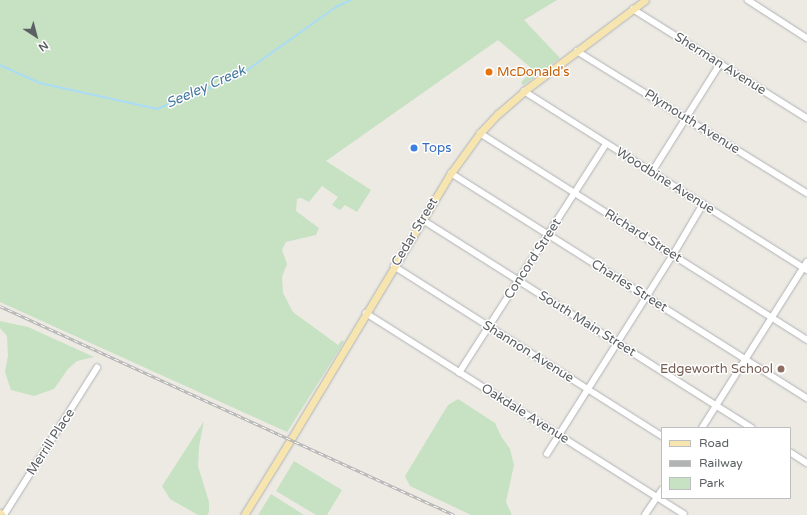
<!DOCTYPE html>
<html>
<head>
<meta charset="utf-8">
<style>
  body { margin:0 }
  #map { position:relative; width:807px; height:515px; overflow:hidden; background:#edeae4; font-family:"Varela Round",sans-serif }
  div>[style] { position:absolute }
  .green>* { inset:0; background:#c6e2c3 }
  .stream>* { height:1.5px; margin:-0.75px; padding:0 0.75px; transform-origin:0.75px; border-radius:0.75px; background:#abdcf6 }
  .roads { filter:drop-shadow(0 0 1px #afb2b5) drop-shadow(0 0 1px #afb2b5) }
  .minor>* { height:5.5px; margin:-2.75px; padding:0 2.75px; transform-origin:2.75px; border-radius:2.75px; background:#fff }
  .major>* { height:7px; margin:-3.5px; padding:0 3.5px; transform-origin:3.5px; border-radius:3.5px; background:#f7e5b0 }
  .rail>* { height:3px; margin-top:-1.5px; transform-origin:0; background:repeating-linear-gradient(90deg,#fff 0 4.5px,#b2b3b3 0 9px); box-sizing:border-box; border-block:1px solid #b2b3b3 }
  .dots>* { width:11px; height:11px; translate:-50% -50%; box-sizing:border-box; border:2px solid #fff; border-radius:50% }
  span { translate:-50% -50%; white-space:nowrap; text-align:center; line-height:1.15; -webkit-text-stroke:3px #fff; paint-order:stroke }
  .street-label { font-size:13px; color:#5c6063 }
  .food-label { font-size:13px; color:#c56008 }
  .left { translate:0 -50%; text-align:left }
  .shop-label { font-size:13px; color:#366cbe }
  .education-label { font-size:13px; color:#785e54 }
  .right { translate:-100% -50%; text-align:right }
  .water-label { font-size:14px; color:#47799e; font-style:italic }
  .legend { position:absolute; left:661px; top:427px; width:130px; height:72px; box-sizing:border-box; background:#fff; border:1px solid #bebfc1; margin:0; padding:5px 7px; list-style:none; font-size:12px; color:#5c6063 }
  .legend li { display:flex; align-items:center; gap:8px; height:20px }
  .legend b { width:20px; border:1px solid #bebfc1 }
  .north { position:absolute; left:16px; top:16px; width:40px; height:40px; -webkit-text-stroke:3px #fff; paint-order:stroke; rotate:144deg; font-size:11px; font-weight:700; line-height:16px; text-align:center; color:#5c6063 }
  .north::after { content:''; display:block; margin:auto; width:14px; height:18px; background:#5c6063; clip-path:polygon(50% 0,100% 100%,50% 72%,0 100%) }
</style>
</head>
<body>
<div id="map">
  <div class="green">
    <div style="clip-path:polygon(0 0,557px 0,524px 20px,560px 58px,524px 85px,521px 84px,522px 81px,529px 74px,530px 67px,498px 40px,326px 161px,371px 190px,357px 212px,345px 205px,340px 210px,332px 205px,338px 197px,322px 186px,309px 202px,301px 198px,297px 199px,296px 211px,319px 228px,316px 235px,286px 242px,282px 250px,287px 264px,282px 277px,283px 293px,293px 312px,338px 345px,342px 340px,344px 342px,287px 432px,0 302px)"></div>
    <div style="clip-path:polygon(0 321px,28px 327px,94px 357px,77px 361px,68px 369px,54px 389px,34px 396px,11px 390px,5px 372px,8px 356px,7px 336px,0 328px)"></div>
    <div style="clip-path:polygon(458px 399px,495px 423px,501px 436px,510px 449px,514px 465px,506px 502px,512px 515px,471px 515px,410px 486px,405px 476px,448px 405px)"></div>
    <div style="clip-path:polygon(204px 421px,199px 447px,198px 466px,209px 502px,209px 512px,207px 515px,198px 515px,170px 499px,162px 486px)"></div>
    <div style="clip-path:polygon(294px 461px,342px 490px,327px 515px,316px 515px,276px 491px)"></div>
    <div style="clip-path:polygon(271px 494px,304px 515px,258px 515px)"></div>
  </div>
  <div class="stream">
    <div style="left:0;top:65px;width:44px;rotate:24.2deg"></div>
    <div style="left:40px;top:83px;width:120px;rotate:12.5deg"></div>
    <div style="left:157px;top:109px;width:88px;rotate:-21.9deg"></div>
    <div style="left:239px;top:76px;width:119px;rotate:-35.4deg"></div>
    <div style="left:336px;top:7px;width:17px;rotate:-25deg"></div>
  </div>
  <div class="roads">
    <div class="minor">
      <div style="left:748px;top:0;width:70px;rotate:32.8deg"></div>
      <div style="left:633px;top:9px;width:205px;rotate:32.1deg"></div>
      <div style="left:577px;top:51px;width:270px;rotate:31.7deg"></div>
      <div style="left:524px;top:91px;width:335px;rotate:32.3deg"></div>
      <div style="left:480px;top:133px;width:387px;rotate:32.3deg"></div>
      <div style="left:652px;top:172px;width:128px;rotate:-57.8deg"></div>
      <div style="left:451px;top:173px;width:421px;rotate:32.3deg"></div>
      <div style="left:423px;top:220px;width:389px;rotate:32.3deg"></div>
      <div style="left:394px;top:266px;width:317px;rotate:32.4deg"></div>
      <div style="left:366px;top:313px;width:376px;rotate:32.3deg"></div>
      <div style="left:459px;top:373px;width:272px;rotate:-57.3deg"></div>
      <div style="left:702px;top:428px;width:196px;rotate:-57.7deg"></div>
      <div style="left:790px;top:452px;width:20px;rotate:33deg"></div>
      <div style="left:547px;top:454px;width:236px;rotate:-57.7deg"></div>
      <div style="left:673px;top:255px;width:59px;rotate:-59.5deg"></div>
      <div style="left:4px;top:515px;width:174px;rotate:-57.7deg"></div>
      <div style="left:645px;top:515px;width:30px;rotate:-56deg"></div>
    </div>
    <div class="major">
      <div style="left:0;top:513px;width:3px;rotate:45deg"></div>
      <div style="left:244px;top:515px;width:89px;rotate:-58.3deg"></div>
      <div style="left:291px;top:439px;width:310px;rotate:-59deg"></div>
      <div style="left:451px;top:173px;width:49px;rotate:-54.1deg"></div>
      <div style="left:480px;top:133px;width:26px;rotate:-47deg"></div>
      <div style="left:498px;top:114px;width:35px;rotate:-41deg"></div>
      <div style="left:524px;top:91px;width:151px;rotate:-36.9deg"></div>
    </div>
  </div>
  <div class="rail">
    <div style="left:0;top:306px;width:500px;rotate:24.7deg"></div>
  </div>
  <div class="dots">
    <div style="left:489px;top:72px;background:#e8710a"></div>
    <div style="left:414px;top:148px;background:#3f7fe0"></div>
    <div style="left:781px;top:369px;background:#8d6e63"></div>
  </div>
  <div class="street-label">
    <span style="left:720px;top:64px;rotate:32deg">Sherman Avenue</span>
    <span style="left:692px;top:122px;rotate:32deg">Plymouth Avenue</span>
    <span style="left:665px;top:181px;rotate:32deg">Woodbine Avenue</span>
    <span style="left:415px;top:232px;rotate:-59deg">Cedar Street</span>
    <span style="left:643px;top:236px;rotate:32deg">Richard Street</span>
    <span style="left:533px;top:259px;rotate:-57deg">Concord Street</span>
    <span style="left:629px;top:286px;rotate:32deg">Charles Street</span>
    <span style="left:587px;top:324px;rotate:32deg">South Main Street</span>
    <span style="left:528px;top:352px;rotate:32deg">Shannon Avenue</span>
    <span style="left:525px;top:414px;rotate:32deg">Oakdale Avenue</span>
    <span style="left:51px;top:442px;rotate:-57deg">Merrill Place</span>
  </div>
  <div class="food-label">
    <span class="left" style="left:497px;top:72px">McDonald's</span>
  </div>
  <div class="shop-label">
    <span class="left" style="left:422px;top:148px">Tops</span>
  </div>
  <div class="education-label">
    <span class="right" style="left:773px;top:369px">Edgeworth School</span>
  </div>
  <div class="water-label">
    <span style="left:206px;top:87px;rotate:-24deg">Seeley Creek</span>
  </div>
  <ul class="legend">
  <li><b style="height:5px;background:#f7e5b0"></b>Road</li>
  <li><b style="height:5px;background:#b2b3b3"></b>Railway</li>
  <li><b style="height:11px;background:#c6e2c3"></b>Park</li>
  </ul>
  <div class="north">N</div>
</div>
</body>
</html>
